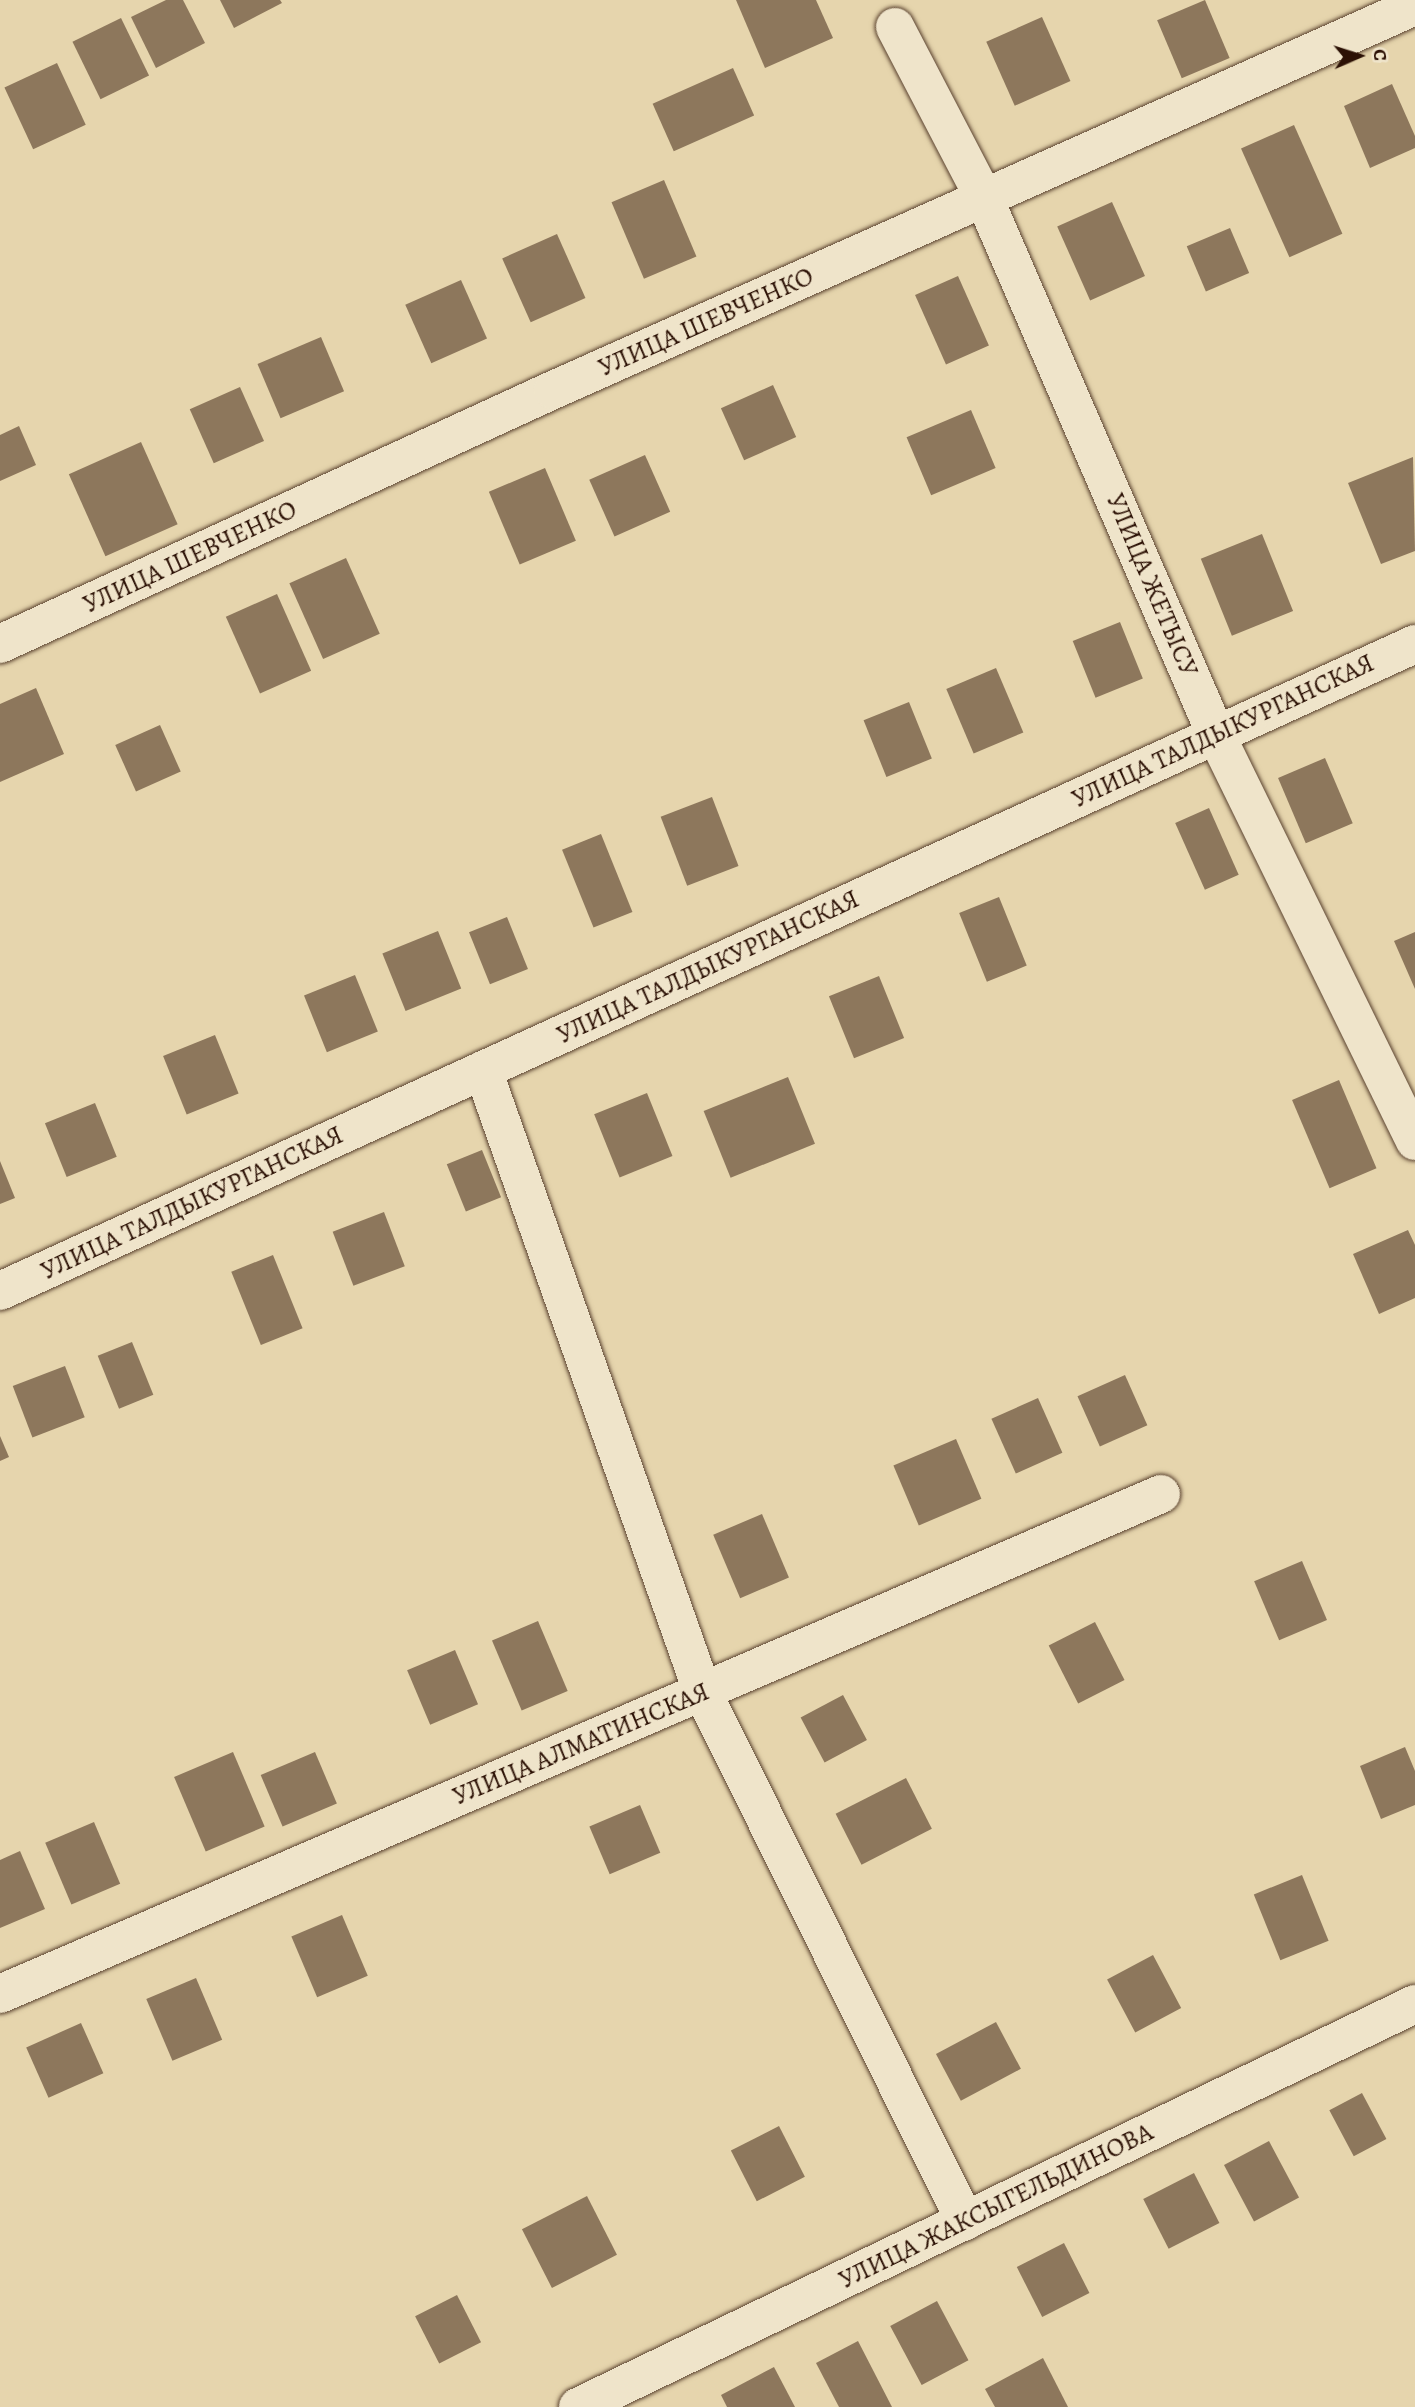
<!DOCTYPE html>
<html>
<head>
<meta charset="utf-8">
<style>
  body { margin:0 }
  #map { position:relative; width:1415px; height:2407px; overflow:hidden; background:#e6d5ad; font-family:Alegreya,serif }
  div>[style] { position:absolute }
  .building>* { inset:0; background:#8d775c; transform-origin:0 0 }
  .roads { filter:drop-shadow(0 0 2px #5a422f) drop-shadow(0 0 2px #5a422f) }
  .minor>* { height:38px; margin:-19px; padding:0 19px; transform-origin:19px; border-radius:19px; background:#efe4ca }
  span { translate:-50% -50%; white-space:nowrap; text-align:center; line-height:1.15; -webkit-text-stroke:5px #efe4ca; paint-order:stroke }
  .street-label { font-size:26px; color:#2c1105 }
  .north { position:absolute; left:1324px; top:21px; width:70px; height:70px; -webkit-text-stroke:5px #efe4ca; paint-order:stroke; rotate:87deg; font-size:19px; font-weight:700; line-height:28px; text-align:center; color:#2c1105 }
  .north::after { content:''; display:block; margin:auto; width:24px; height:32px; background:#2c1105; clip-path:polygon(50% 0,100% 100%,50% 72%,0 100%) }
</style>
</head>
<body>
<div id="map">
  <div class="building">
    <div style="clip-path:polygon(166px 0,183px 0,205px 43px,156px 68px,131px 17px)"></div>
    <div style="clip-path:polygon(220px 0,280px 0,282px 3px,234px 28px)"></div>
    <div style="clip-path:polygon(736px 0,816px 0,833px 38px,765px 68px)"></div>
    <div style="left:1205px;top:0;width:63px;height:52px;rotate:67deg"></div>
    <div style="left:1042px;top:17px;width:70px;height:61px;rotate:66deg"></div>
    <div style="left:121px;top:18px;width:64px;height:54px;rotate:64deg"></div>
    <div style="left:57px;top:63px;width:68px;height:58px;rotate:65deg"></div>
    <div style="left:733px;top:68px;width:52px;height:88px;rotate:66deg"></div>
    <div style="clip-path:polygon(1392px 84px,1415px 136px,1415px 148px,1370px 168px,1344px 106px)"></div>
    <div style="left:1294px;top:125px;width:119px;height:58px;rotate:66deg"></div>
    <div style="left:664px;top:180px;width:83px;height:57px;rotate:67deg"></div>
    <div style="left:1112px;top:202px;width:81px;height:60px;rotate:66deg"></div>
    <div style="left:1230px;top:228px;width:49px;height:47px;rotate:67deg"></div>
    <div style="left:557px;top:234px;width:70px;height:60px;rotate:66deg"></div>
    <div style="left:958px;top:276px;width:76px;height:47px;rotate:66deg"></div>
    <div style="left:461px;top:280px;width:64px;height:61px;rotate:66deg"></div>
    <div style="left:321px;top:337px;width:59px;height:69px;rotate:67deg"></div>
    <div style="left:773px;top:385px;width:57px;height:57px;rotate:66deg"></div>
    <div style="left:240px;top:387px;width:59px;height:55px;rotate:66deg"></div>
    <div style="left:971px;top:410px;width:63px;height:70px;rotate:67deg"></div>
    <div style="clip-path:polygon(19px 426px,36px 465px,0 481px,0 435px)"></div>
    <div style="left:141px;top:442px;width:90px;height:79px;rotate:66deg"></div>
    <div style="left:645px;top:455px;width:62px;height:61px;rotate:66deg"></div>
    <div style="clip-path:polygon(1413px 457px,1415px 551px,1381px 564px,1348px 483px)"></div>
    <div style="left:545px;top:468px;width:79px;height:61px;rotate:67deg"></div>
    <div style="left:1262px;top:534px;width:83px;height:66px;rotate:68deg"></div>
    <div style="left:346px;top:558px;width:83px;height:62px;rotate:66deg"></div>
    <div style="left:277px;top:594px;width:84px;height:56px;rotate:66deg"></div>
    <div style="left:1120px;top:622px;width:61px;height:51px;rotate:68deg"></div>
    <div style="left:996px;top:668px;width:70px;height:54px;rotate:67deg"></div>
    <div style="clip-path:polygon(36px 688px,64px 754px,0 782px,0 704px)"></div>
    <div style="left:909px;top:702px;width:61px;height:49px;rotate:68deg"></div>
    <div style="left:160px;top:725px;width:51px;height:49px;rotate:66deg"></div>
    <div style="left:1325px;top:758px;width:71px;height:51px;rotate:67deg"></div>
    <div style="left:712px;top:797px;width:74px;height:55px;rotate:69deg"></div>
    <div style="left:1209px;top:808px;width:73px;height:37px;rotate:66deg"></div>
    <div style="left:601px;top:834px;width:84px;height:42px;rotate:68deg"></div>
    <div style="left:999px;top:897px;width:74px;height:43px;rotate:68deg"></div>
    <div style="left:507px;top:917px;width:56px;height:41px;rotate:68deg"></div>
    <div style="left:438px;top:931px;width:62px;height:60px;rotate:68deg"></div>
    <div style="clip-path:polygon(1415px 932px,1415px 989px,1394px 941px)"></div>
    <div style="left:355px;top:975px;width:61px;height:55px;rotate:68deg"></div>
    <div style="left:879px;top:976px;width:67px;height:54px;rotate:68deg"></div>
    <div style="left:215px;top:1035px;width:63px;height:56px;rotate:68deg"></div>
    <div style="left:788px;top:1077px;width:72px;height:91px;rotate:68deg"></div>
    <div style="left:1339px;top:1080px;width:96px;height:51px;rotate:67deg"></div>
    <div style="left:647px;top:1093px;width:68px;height:57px;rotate:68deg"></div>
    <div style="left:95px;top:1103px;width:58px;height:54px;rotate:68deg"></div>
    <div style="left:482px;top:1150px;width:51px;height:38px;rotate:68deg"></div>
    <div style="clip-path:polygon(0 1161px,15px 1198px,0 1204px)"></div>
    <div style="left:384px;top:1212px;width:58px;height:55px;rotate:69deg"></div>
    <div style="clip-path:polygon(1408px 1230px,1415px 1245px,1415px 1298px,1379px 1314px,1353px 1254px)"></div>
    <div style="left:273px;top:1255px;width:79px;height:45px;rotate:68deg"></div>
    <div style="left:132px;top:1342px;width:57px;height:37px;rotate:68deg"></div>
    <div style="left:65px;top:1366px;width:55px;height:56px;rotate:69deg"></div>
    <div style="left:1125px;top:1375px;width:55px;height:52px;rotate:66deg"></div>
    <div style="left:1038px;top:1398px;width:60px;height:51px;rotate:66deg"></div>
    <div style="clip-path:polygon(0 1436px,9px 1457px,0 1461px)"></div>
    <div style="left:956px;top:1439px;width:65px;height:68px;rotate:67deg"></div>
    <div style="left:762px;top:1514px;width:69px;height:53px;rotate:67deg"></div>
    <div style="left:1302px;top:1561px;width:64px;height:52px;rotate:67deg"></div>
    <div style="left:538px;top:1621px;width:76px;height:50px;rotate:67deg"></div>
    <div style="left:1095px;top:1622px;width:65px;height:52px;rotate:63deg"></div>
    <div style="left:455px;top:1650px;width:59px;height:52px;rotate:67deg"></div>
    <div style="left:843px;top:1695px;width:51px;height:48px;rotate:62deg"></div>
    <div style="clip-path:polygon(1405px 1747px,1415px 1771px,1415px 1805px,1381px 1819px,1360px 1766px)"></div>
    <div style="left:233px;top:1752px;width:81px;height:64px;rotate:67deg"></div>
    <div style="left:315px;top:1752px;width:56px;height:59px;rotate:67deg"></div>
    <div style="left:906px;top:1778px;width:57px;height:79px;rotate:63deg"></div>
    <div style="left:640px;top:1805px;width:52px;height:55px;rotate:67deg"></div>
    <div style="left:94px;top:1822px;width:67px;height:53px;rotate:67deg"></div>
    <div style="clip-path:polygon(20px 1851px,45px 1909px,0 1928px,0 1860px)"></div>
    <div style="left:1302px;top:1875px;width:71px;height:52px;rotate:68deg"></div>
    <div style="left:342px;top:1915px;width:66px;height:55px;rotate:67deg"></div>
    <div style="left:1153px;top:1955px;width:60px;height:52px;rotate:62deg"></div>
    <div style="left:196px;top:1978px;width:67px;height:54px;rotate:67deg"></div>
    <div style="left:996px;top:2022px;width:53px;height:68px;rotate:62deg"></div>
    <div style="left:81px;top:2023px;width:55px;height:60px;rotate:66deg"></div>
    <div style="left:1362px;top:2093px;width:52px;height:37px;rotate:62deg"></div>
    <div style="left:779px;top:2126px;width:57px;height:54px;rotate:63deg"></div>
    <div style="left:1269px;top:2141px;width:64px;height:51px;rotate:62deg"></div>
    <div style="left:1194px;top:2173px;width:56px;height:57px;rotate:63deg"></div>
    <div style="left:587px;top:2196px;width:66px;height:73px;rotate:63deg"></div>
    <div style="left:1064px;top:2243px;width:56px;height:53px;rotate:63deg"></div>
    <div style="left:457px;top:2295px;width:53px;height:47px;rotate:63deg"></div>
    <div style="left:937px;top:2301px;width:67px;height:53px;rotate:62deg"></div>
    <div style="clip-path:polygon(858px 2341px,892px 2407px,839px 2407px,816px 2363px)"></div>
    <div style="clip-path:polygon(1043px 2358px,1068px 2407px,995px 2407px,985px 2389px)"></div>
    <div style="clip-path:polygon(774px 2367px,795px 2407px,727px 2407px,721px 2395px)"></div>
  </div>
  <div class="roads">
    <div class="minor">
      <div style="left:895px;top:27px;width:193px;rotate:62.5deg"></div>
      <div style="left:984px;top:198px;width:585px;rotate:66.63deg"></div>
      <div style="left:1216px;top:735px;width:452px;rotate:63.9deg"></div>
      <div style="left:0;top:644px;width:609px;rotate:-24.67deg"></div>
      <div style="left:553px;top:390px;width:944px;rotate:-24.01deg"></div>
      <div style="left:483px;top:1070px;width:658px;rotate:70.57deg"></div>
      <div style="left:702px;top:1691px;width:592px;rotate:63.61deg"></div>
      <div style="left:0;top:1291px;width:1556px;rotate:-24.57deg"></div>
      <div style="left:0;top:1994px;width:1264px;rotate:-23.3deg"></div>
      <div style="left:578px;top:2407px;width:929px;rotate:-25.71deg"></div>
    </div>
  </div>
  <div class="street-label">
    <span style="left:706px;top:322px;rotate:-24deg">УЛИЦА ШЕВЧЕНКО</span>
    <span style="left:190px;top:557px;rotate:-25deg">УЛИЦА ШЕВЧЕНКО</span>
    <span style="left:1152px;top:585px;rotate:67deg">УЛИЦА ЖЕТЫСУ</span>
    <span style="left:1223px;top:731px;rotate:-25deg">УЛИЦА ТАЛДЫКУРГАНСКАЯ</span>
    <span style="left:708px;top:967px;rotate:-25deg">УЛИЦА ТАЛДЫКУРГАНСКАЯ</span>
    <span style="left:192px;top:1203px;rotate:-25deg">УЛИЦА ТАЛДЫКУРГАНСКАЯ</span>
    <span style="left:581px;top:1744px;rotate:-23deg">УЛИЦА АЛМАТИНСКАЯ</span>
    <span style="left:996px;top:2206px;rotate:-26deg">УЛИЦА ЖАКСЫГЕЛЬДИНОВА</span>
  </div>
  <div class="north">С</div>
</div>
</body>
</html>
